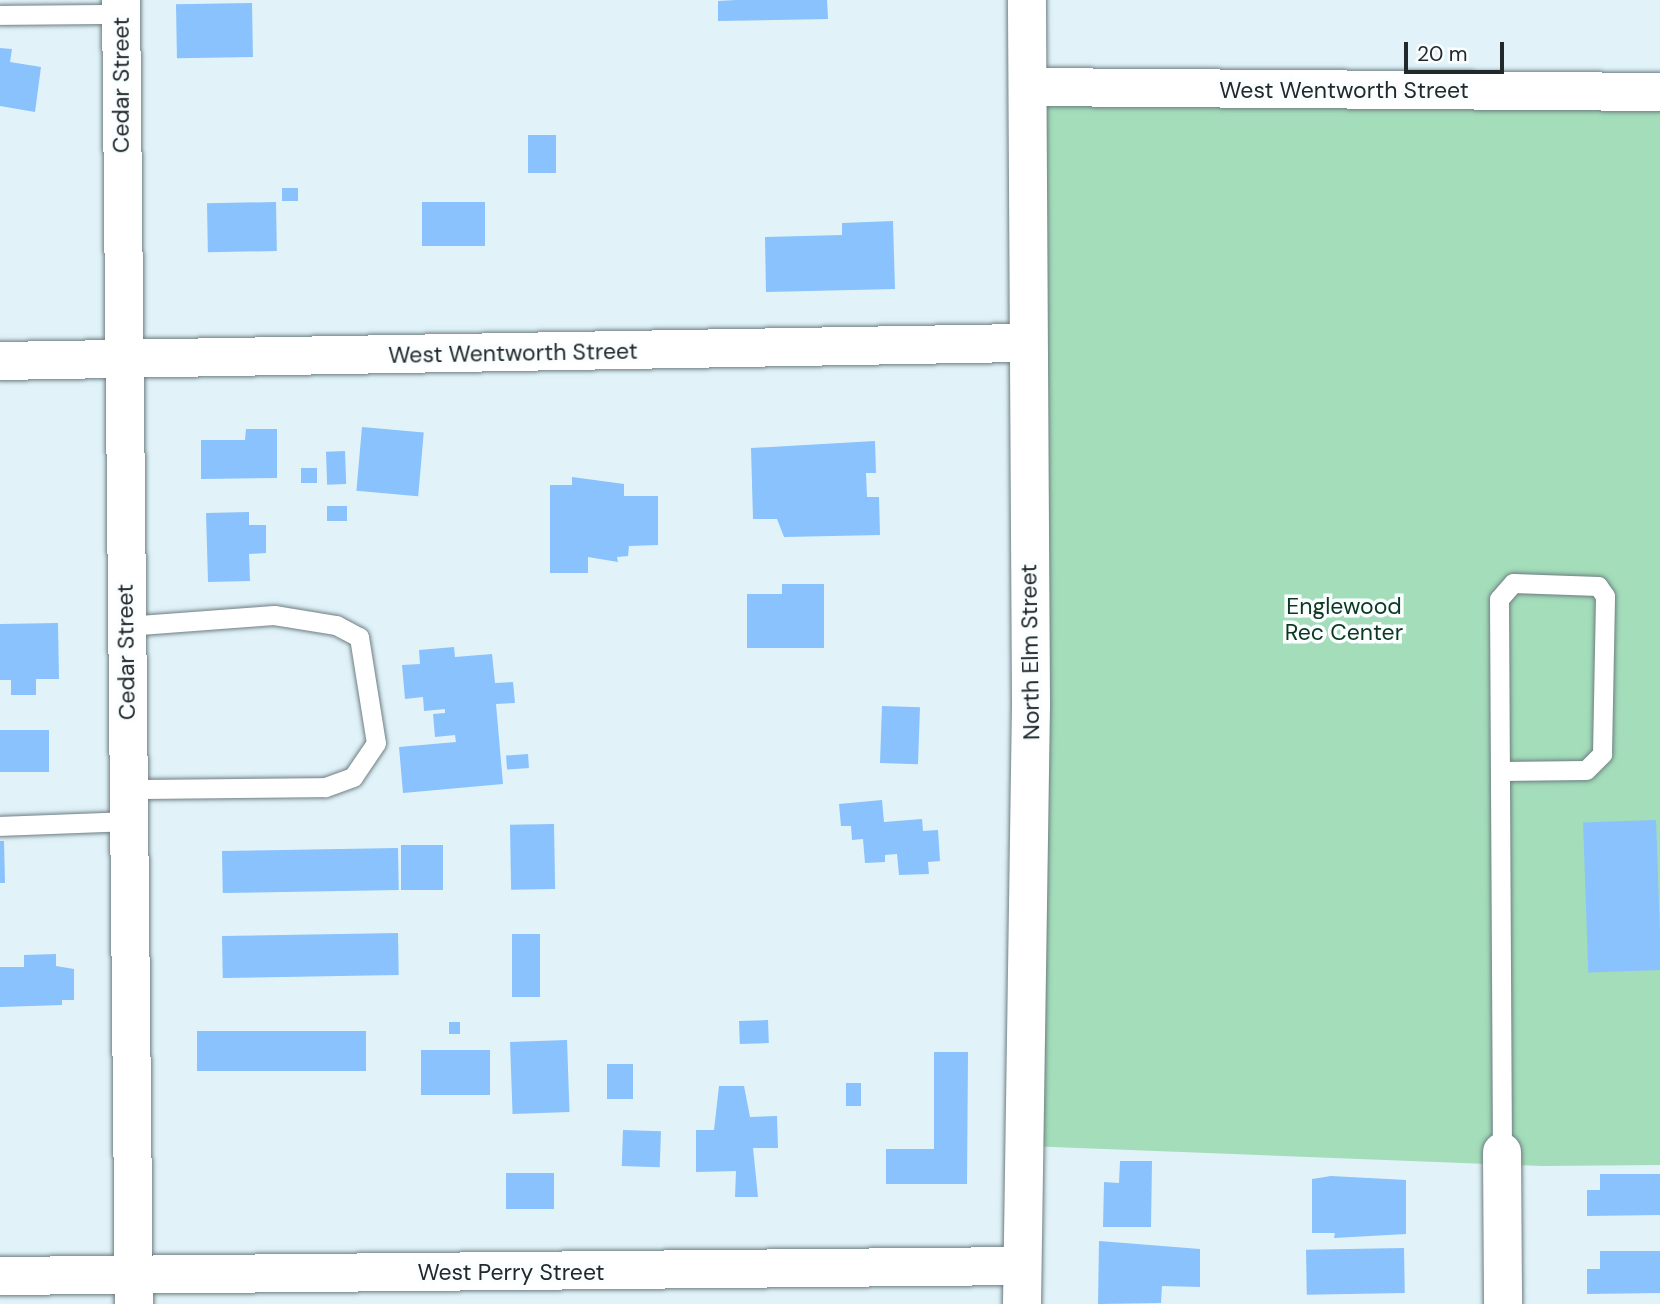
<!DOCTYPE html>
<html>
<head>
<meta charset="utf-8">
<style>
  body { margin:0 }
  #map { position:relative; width:1660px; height:1304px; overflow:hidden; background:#e1f3f9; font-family:"DM Sans",sans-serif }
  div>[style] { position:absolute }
  .green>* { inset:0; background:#a3ddb9 }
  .building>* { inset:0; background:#89c2fc; transform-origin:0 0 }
  .roads { filter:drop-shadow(0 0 2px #6e7e83) drop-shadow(0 0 2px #6e7e83) }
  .service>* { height:19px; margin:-9.5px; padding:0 9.5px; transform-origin:9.5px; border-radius:9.5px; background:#fff }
  .minor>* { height:38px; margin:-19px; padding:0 19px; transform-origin:19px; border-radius:19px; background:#fff }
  span { translate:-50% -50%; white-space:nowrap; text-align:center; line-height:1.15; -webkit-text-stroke:7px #fafeff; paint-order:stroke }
  .street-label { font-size:23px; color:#22292b }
  .park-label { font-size:23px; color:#0c3821 }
  .scale { position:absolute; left:1404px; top:42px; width:100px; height:32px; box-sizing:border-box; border:4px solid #22292b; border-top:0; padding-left:9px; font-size:21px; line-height:24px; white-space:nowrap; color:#22292b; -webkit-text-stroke:5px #fafeff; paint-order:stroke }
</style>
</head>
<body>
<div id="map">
  <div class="green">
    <div style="clip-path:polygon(1028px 87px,1660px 92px,1660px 1165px,1542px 1166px,1027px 1146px)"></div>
  </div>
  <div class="building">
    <div style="clip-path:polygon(736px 0,827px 0,828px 19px,718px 21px,718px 1px)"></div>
    <div style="left:252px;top:3px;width:54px;height:76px;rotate:89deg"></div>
    <div style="clip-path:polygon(0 48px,12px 49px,10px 62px,41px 67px,35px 112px,0 106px)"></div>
    <div style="left:528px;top:135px;width:28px;height:38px"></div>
    <div style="left:282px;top:188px;width:16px;height:13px"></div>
    <div style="left:276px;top:202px;width:49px;height:69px;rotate:89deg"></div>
    <div style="left:485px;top:202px;width:44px;height:63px;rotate:90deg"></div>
    <div style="clip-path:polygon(893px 221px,895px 289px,766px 292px,765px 237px,842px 235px,842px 223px)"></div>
    <div style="left:362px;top:427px;width:62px;height:64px;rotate:5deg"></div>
    <div style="clip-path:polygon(246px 429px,277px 429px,277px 478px,201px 479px,201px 440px,245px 440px)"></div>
    <div style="clip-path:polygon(875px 441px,876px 473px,866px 473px,867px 497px,879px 497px,880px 535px,784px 537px,777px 519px,753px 519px,751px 448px)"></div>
    <div style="left:345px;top:451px;width:33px;height:19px;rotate:88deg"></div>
    <div style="left:301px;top:468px;width:16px;height:15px"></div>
    <div style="clip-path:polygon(572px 477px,624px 484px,624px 496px,658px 496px,658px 545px,629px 546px,628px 556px,617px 557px,618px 562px,588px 557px,588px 573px,550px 573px,550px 485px,572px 485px)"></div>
    <div style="left:347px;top:506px;width:15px;height:20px;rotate:90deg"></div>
    <div style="clip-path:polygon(249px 512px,249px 525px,266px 525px,266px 553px,249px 554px,250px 581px,208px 582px,206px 513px)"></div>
    <div style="clip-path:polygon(782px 584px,824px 584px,824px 648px,747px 648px,747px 594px,782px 594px)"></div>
    <div style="clip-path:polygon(58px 623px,59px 679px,36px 679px,36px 695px,11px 695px,11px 680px,0 680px,0 624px)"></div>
    <div style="clip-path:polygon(454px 647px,455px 657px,492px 654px,495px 683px,513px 682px,515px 703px,496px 704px,503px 784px,403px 793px,399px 747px,456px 742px,455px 735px,435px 737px,433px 714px,445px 713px,445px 709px,424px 711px,423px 697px,405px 699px,402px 665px,420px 664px,419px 650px)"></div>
    <div style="left:882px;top:706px;width:38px;height:57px;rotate:2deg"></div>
    <div style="left:49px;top:730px;width:42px;height:49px;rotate:90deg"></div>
    <div style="left:528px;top:754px;width:14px;height:22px;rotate:86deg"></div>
    <div style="clip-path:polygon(882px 800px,884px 822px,922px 819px,923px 831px,938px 830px,940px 861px,928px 862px,929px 874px,899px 875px,897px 854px,885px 855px,885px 862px,865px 863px,863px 839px,852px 840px,851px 826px,841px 826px,839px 804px)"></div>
    <div style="left:1656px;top:820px;width:150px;height:73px;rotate:88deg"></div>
    <div style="left:554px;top:824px;width:65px;height:44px;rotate:89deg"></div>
    <div style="clip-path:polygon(0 841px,4px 841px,5px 883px,0 883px)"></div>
    <div style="left:443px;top:845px;width:45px;height:42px;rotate:90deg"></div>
    <div style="left:398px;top:848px;width:42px;height:176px;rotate:89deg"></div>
    <div style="left:398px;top:933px;width:42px;height:176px;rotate:89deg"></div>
    <div style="left:540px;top:934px;width:63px;height:28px;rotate:90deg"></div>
    <div style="clip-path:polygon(56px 954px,56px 966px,74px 969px,74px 1000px,62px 1000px,62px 1005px,0 1007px,0 967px,24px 967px,24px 955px)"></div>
    <div style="left:768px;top:1020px;width:23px;height:29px;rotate:88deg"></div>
    <div style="left:449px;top:1022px;width:11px;height:12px"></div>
    <div style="left:366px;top:1031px;width:40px;height:169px;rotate:90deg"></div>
    <div style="left:567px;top:1040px;width:72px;height:57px;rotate:88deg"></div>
    <div style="left:421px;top:1050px;width:69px;height:45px"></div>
    <div style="clip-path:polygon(934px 1052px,968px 1052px,967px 1184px,886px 1184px,886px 1149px,934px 1149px)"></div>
    <div style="left:633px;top:1064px;width:35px;height:26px;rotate:90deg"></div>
    <div style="left:861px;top:1083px;width:23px;height:15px;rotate:90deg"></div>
    <div style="clip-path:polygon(719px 1086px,744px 1086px,750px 1117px,777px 1116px,778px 1148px,753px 1148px,758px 1197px,735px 1197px,736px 1171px,696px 1172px,696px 1130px,714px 1130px)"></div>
    <div style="left:623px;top:1130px;width:38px;height:36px;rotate:2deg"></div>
    <div style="clip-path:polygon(1120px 1161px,1152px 1161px,1151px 1227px,1103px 1227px,1104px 1182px,1119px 1183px)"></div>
    <div style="left:554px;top:1173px;width:36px;height:48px;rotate:90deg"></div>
    <div style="clip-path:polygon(1600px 1174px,1660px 1174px,1660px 1215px,1587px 1216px,1587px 1190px,1600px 1190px)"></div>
    <div style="clip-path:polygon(1331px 1176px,1406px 1180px,1406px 1234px,1334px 1238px,1335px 1233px,1312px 1233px,1312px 1179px)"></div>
    <div style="clip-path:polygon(1099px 1241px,1200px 1249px,1200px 1287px,1162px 1286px,1161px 1303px,1098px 1304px)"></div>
    <div style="left:1404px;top:1248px;width:45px;height:98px;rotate:89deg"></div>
    <div style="clip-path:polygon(1600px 1251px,1660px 1251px,1660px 1293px,1587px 1294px,1587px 1269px,1600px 1269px)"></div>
  </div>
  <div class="roads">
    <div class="service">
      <div style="left:0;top:15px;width:121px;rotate:-0.5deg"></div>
      <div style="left:126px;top:626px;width:148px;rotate:-4.3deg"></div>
      <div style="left:274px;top:615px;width:63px;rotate:9.2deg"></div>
      <div style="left:336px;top:625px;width:26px;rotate:28deg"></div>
      <div style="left:359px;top:637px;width:107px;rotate:80.9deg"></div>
      <div style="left:376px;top:743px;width:41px;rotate:124.1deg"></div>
      <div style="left:353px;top:777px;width:30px;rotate:160deg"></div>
      <div style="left:325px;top:787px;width:197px;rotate:179.4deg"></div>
      <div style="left:1500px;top:771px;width:86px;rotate:-0.7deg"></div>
      <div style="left:1586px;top:770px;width:23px;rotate:-45deg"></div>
      <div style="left:1602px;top:754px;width:158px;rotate:-88.9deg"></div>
      <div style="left:1605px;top:596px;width:12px;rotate:-125deg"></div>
      <div style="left:1598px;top:586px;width:85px;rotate:-178deg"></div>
      <div style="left:1513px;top:583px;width:21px;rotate:131deg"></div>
      <div style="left:1499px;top:599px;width:553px;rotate:89.69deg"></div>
      <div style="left:0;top:826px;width:128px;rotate:-2.2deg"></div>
    </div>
    <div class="minor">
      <div style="left:121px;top:0;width:1304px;rotate:89.43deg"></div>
      <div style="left:1028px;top:87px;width:632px;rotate:0.45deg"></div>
      <div style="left:0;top:361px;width:1025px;rotate:-1.01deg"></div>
      <div style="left:1502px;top:1152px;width:152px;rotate:89.6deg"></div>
      <div style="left:0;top:1276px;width:1022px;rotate:-0.56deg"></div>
      <div style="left:1022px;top:1304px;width:599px;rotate:-89.14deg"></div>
      <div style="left:1031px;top:705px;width:705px;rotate:-90.33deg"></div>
    </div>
  </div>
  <div class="street-label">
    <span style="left:121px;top:85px;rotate:-90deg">Cedar Street</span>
    <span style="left:1344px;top:90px">West Wentworth Street</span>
    <span style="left:513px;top:353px;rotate:-1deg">West Wentworth Street</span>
    <span style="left:126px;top:652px;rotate:-91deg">Cedar Street</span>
    <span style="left:1030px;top:652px;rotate:-91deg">North Elm Street</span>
    <span style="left:511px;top:1272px">West Perry Street</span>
  </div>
  <div class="park-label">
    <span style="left:1344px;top:619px">Englewood<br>Rec Center</span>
  </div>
  <div class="scale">20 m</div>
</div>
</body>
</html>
